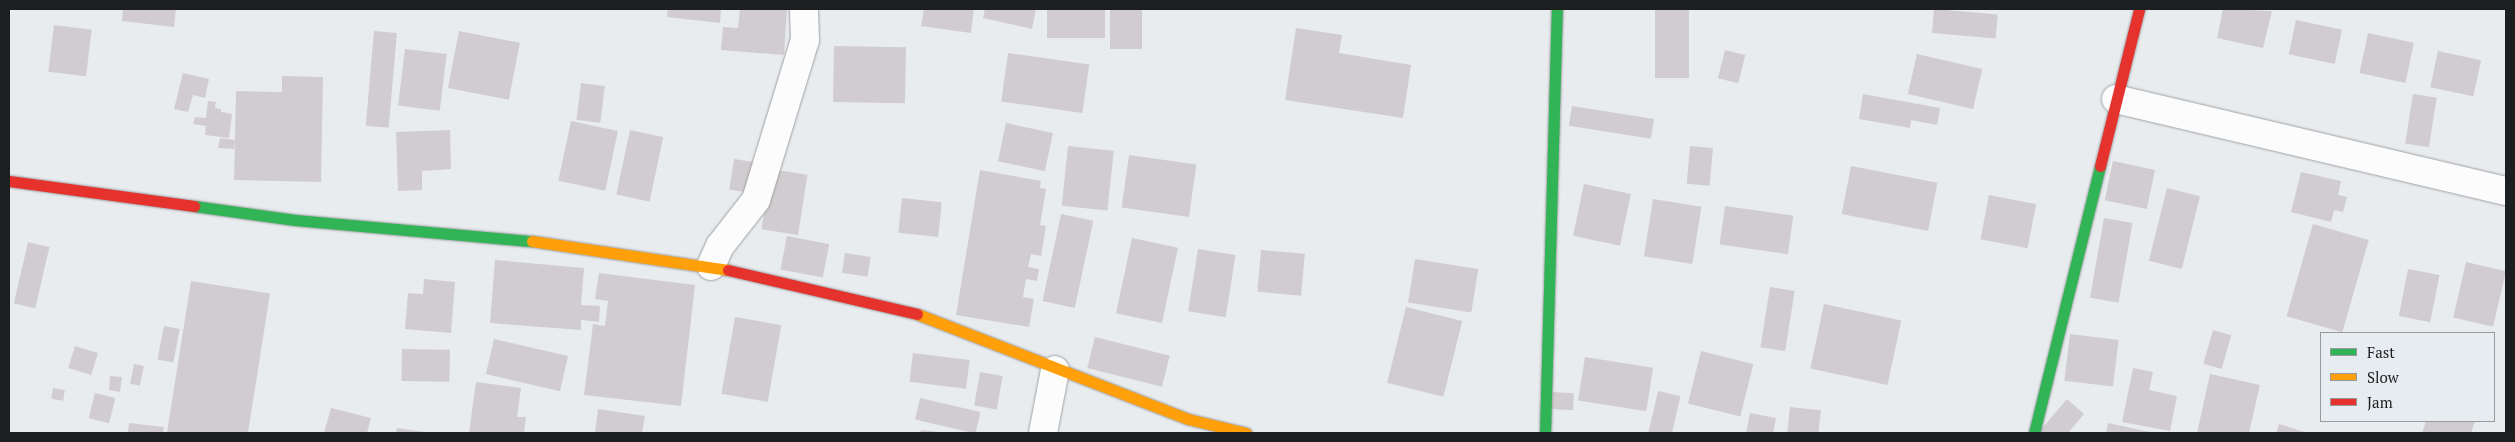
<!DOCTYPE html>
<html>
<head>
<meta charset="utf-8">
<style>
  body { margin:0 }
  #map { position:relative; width:2515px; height:442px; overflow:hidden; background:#e9ecef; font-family:"PT Serif",serif }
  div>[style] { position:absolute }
  .building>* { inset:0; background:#d1cccf; transform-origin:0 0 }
  .roads { filter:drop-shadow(0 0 1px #9fa1a3) drop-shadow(0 0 1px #9fa1a3) }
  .street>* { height:28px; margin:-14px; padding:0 14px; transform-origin:14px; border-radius:14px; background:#fcfcfd }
  .fast>* { height:11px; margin:-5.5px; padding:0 5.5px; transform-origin:5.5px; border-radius:5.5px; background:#30b455 }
  .slow>* { height:11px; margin:-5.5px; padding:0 5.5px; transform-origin:5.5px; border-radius:5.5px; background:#ff9f0a }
  .jam>* { height:11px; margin:-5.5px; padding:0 5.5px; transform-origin:5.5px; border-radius:5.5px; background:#e5322d }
  span { translate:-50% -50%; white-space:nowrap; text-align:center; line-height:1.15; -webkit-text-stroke:4.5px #e7ecf1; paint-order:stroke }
  .frame { position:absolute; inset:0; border:10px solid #1d1e20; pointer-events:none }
  .legend { position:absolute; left:2320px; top:332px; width:175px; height:90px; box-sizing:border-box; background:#e7ecf1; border:1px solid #969a9d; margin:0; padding:6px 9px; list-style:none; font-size:15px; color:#1d1e20 }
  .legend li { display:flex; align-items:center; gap:10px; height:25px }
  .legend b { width:25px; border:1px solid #969a9d }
</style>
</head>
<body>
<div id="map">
  <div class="building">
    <div style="clip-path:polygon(123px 9px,176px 9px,174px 27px,122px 21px)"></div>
    <div style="clip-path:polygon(668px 9px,721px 9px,720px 23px,667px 17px)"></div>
    <div style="clip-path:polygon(740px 9px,787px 9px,784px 55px,721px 50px,723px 27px,738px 28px)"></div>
    <div style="clip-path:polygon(924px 9px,974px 9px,971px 33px,921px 26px)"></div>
    <div style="clip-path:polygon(985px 9px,1036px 9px,1032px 29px,983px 18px)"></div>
    <div style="left:1047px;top:9px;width:58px;height:29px"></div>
    <div style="left:1110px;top:9px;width:32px;height:40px"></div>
    <div style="left:1655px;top:9px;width:34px;height:69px"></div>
    <div style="left:1934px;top:9px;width:64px;height:24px;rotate:5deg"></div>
    <div style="clip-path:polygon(2223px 9px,2272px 11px,2263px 48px,2217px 38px)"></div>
    <div style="left:2296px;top:20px;width:47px;height:35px;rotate:12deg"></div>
    <div style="left:54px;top:25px;width:38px;height:47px;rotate:7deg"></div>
    <div style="clip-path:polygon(1296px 28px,1342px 35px,1339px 53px,1411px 65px,1403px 118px,1285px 100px)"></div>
    <div style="left:374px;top:31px;width:23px;height:95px;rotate:5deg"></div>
    <div style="left:459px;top:31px;width:62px;height:58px;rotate:11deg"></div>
    <div style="left:2368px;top:33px;width:47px;height:41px;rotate:12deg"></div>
    <div style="left:834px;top:46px;width:72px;height:56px;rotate:1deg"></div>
    <div style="left:405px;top:49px;width:42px;height:57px;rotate:7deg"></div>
    <div style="left:1725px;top:50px;width:21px;height:29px;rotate:14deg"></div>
    <div style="left:2438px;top:51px;width:44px;height:37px;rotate:12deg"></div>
    <div style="left:1008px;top:53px;width:82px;height:49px;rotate:8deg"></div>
    <div style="left:1917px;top:54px;width:67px;height:41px;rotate:13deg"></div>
    <div style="clip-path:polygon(183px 73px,209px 79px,205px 98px,193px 95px,188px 112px,174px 109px)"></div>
    <div style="clip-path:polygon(282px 76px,323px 77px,321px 182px,234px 180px,236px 91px,282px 92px)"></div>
    <div style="left:581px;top:83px;width:24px;height:37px;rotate:7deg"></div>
    <div style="clip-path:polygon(1863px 94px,1940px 108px,1937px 125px,1911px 120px,1910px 128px,1859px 119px)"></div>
    <div style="left:2413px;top:94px;width:24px;height:50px;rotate:9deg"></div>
    <div style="clip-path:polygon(208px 101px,216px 102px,215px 108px,221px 109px,221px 112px,232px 114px,229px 138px,205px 135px,206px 126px,193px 124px,195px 117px,206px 118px)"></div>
    <div style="left:1572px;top:106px;width:83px;height:20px;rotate:9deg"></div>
    <div style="left:571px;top:121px;width:48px;height:61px;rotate:12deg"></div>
    <div style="left:1006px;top:123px;width:48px;height:39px;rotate:12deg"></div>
    <div style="clip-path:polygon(450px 130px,451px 169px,422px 171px,422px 190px,398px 191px,396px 132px)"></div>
    <div style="left:630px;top:130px;width:34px;height:66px;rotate:12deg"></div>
    <div style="clip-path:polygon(220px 138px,235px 140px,234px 149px,218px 148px)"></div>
    <div style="left:1068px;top:146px;width:46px;height:60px;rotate:6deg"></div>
    <div style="left:1690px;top:146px;width:23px;height:38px;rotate:5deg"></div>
    <div style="left:1129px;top:155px;width:68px;height:53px;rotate:8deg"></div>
    <div style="left:734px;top:159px;width:24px;height:31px;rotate:9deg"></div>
    <div style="left:2113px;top:161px;width:43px;height:40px;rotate:12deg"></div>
    <div style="left:1851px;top:166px;width:88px;height:49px;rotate:11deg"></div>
    <div style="left:771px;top:169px;width:37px;height:61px;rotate:9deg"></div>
    <div style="clip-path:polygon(980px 170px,1041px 181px,1040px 188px,1046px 189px,1040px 225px,1046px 226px,1041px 256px,1031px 254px,1028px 267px,1039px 269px,1037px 281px,1026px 279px,1023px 297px,1034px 299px,1029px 327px,956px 315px)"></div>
    <div style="clip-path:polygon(2301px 172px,2341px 181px,2338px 195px,2347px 197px,2343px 212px,2334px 210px,2331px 222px,2291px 212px)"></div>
    <div style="left:1584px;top:184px;width:48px;height:53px;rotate:12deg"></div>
    <div style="left:2167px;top:188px;width:34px;height:75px;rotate:14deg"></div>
    <div style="left:1989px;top:195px;width:48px;height:45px;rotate:11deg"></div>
    <div style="left:902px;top:198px;width:40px;height:35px;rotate:6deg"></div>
    <div style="left:1653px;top:199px;width:49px;height:58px;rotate:9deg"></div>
    <div style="left:1725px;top:206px;width:69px;height:39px;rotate:8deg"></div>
    <div style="left:1061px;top:214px;width:33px;height:89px;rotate:12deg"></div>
    <div style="left:2104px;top:218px;width:29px;height:81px;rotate:10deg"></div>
    <div style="left:2313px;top:224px;width:58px;height:96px;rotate:16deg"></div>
    <div style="left:787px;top:236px;width:43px;height:34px;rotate:11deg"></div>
    <div style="left:1132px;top:238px;width:47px;height:77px;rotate:12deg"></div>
    <div style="left:28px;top:242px;width:22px;height:63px;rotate:13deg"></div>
    <div style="left:1198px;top:249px;width:38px;height:63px;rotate:9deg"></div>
    <div style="left:1261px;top:250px;width:44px;height:42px;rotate:5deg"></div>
    <div style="left:845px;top:253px;width:26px;height:20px;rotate:9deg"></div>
    <div style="left:1415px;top:259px;width:64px;height:44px;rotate:9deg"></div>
    <div style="clip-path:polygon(495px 260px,584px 268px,581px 305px,600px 306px,599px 322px,581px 320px,581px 330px,490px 323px)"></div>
    <div style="left:2466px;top:262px;width:41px;height:57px;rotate:13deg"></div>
    <div style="left:2408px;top:269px;width:32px;height:48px;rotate:11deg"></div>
    <div style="clip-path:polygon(599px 273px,695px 285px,681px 406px,584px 395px,593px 324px,605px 326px,608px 301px,595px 299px)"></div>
    <div style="clip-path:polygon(424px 279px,455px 282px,451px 333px,405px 329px,408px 293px,423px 294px)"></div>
    <div style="left:191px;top:281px;width:80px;height:154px;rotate:9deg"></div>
    <div style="left:1770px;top:287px;width:25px;height:61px;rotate:9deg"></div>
    <div style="left:1824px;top:304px;width:79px;height:66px;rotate:12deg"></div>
    <div style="left:1406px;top:307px;width:58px;height:78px;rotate:14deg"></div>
    <div style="left:735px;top:317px;width:47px;height:78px;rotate:10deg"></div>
    <div style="left:164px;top:326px;width:16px;height:34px;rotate:11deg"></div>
    <div style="left:2213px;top:330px;width:19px;height:35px;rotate:16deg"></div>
    <div style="left:2070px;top:334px;width:49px;height:47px;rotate:7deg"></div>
    <div style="left:1095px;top:337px;width:77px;height:32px;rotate:14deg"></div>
    <div style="left:494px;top:339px;width:76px;height:36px;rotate:13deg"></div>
    <div style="left:75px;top:346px;width:24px;height:23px;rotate:17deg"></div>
    <div style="left:402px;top:349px;width:48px;height:32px;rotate:1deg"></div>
    <div style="left:1701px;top:351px;width:54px;height:54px;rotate:14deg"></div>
    <div style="left:913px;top:353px;width:57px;height:29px;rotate:7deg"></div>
    <div style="left:1585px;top:357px;width:69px;height:44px;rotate:9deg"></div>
    <div style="left:134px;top:364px;width:10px;height:20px;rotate:11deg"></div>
    <div style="clip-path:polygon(2133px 368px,2153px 372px,2149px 390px,2177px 396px,2170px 431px,2122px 422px)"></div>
    <div style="left:980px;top:372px;width:23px;height:34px;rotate:10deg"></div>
    <div style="clip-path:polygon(2210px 374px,2260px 385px,2249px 433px,2197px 433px)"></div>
    <div style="clip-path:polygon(110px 376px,122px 377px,120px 392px,109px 390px)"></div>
    <div style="clip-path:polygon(476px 382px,521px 388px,517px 417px,526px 417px,524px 433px,469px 433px)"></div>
    <div style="left:53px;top:388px;width:12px;height:11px;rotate:9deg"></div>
    <div style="left:1658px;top:391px;width:23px;height:43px;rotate:13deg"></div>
    <div style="left:1552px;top:392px;width:22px;height:17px;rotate:3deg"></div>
    <div style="left:95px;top:393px;width:21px;height:26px;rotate:14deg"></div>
    <div style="left:920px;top:398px;width:62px;height:22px;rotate:13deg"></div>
    <div style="clip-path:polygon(2067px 399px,2084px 414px,2068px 433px,2038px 433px)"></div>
    <div style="left:1790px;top:407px;width:31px;height:26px;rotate:6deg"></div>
    <div style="clip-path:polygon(331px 408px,371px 418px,367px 433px,324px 433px)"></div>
    <div style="clip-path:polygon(598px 409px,645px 416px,642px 433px,595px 433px)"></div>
    <div style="clip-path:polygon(1750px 413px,1776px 418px,1773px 433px,1746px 433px)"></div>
    <div style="clip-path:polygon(2426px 421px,2475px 421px,2471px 433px,2422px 433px)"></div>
    <div style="clip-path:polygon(129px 423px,164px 427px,163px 433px,128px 433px)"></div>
    <div style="clip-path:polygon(2108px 423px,2150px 432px,2150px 433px,2106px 433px)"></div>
    <div style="clip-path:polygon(2279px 424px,2308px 433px,2276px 433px)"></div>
    <div style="clip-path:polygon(397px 428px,425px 432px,425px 433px,396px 433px)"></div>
    <div style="clip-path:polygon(921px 430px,939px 432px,939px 433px,920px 433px)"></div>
  </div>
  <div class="roads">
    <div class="street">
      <div style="left:2116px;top:99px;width:401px;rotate:13.3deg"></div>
      <div style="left:711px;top:266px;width:22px;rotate:-66deg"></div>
      <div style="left:720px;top:246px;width:58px;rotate:-52deg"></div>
      <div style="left:756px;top:200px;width:167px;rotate:-73deg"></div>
      <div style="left:805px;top:40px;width:31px;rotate:-92deg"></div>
      <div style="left:1043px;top:433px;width:64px;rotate:-79.2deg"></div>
    </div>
    <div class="fast">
      <div style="left:194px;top:206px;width:102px;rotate:7.9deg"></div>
      <div style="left:295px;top:220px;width:238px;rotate:5.1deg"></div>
      <div style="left:1545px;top:433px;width:424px;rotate:-88.4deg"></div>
      <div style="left:2034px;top:433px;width:275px;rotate:-76.1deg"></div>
    </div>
    <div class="slow">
      <div style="left:532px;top:241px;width:198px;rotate:8.4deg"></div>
      <div style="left:917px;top:314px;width:291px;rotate:21.2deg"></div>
      <div style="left:1188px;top:419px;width:60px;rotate:13.6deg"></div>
    </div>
    <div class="jam">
      <div style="left:2100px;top:166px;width:162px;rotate:-76deg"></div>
      <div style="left:9px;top:181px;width:187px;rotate:7.7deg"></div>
      <div style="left:728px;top:270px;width:194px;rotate:13.1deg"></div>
    </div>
  </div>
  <div class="frame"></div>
  <ul class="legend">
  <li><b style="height:6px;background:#30b455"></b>Fast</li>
  <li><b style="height:6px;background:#ff9f0a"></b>Slow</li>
  <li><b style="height:6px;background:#e5322d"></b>Jam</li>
  </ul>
</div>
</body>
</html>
